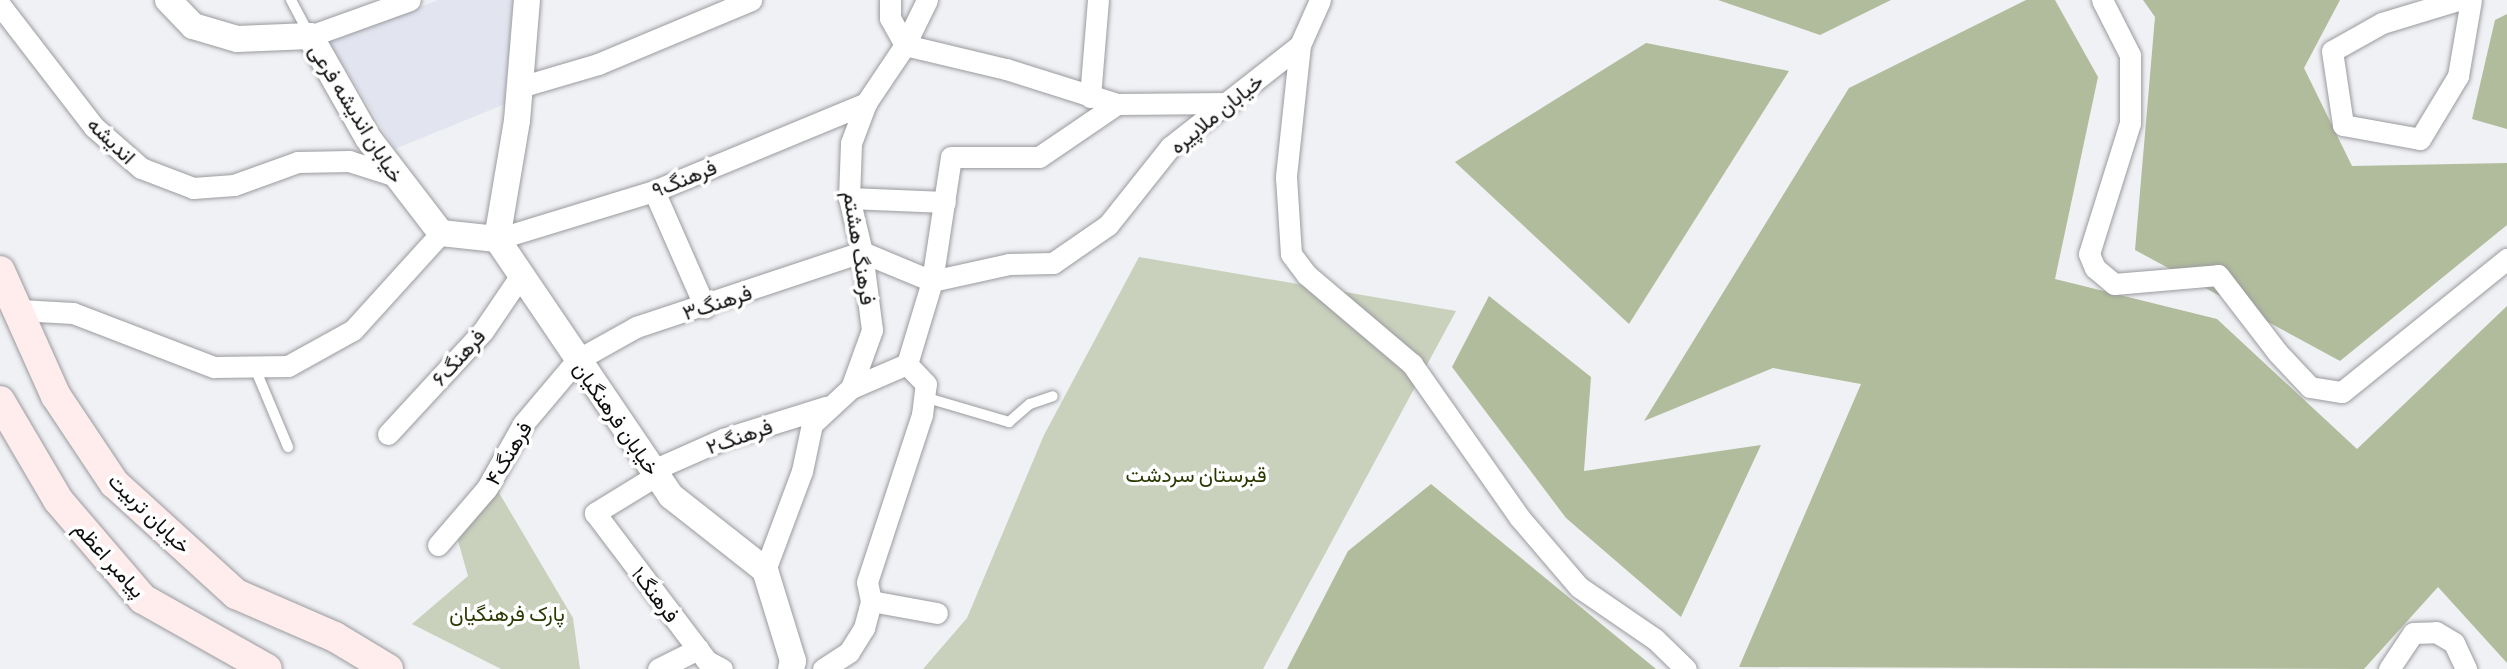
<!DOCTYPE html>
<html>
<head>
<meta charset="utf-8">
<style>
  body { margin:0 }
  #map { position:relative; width:2507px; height:669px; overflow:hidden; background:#f0f1f5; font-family:Barlow,Vazirmatn,sans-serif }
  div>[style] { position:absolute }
  .built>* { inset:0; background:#e2e5f0 }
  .green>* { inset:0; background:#c9d0bc }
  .forest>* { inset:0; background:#b1bc9c }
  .roads { filter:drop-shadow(0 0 2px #9a9b9e) drop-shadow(0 0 2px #9a9b9e) }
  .service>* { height:10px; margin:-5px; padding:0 5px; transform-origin:5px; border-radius:5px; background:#fff }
  .minor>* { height:21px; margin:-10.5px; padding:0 10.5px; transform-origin:10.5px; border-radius:10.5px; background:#fff }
  .tertiary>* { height:26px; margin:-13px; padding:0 13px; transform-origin:13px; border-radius:13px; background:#fff }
  .secondary>* { height:30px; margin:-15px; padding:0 15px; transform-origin:15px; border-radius:15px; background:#feedec }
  span { translate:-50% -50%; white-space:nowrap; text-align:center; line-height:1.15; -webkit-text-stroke:7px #fefeff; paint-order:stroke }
  .street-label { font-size:21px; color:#0e0e0f }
  .park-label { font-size:21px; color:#2b3801 }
</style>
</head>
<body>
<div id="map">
  <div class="built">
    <div style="clip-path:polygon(438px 0,513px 0,505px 104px,395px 149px,329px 42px)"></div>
  </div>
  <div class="green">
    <div style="clip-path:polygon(1139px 257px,1456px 311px,1263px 669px,923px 669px,967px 618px,1044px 435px)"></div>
    <div style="clip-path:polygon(498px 491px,573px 618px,580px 669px,501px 669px,412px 624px,468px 576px,455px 530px)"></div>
  </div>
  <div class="forest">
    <div style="clip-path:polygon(1718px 0,1891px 0,1820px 35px)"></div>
    <div style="clip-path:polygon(2026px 0,2055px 0,2098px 77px,2055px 279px,2217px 319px,2357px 449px,2507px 306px,2507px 663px,2438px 587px,2364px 669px,1739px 667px,1861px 384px,1773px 368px,1644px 421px,1849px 88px)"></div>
    <div style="clip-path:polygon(2143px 0,2340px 0,2304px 68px,2352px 166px,2507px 163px,2507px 225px,2340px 361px,2135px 250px,2155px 17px)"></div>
    <div style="clip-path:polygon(2507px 14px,2507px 129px,2472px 119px,2495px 20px)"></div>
    <div style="clip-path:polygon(1646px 43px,1789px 71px,1629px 324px,1455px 162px)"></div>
    <div style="clip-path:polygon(1489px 296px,1591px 377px,1584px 471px,1761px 445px,1681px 617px,1566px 518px,1452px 367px)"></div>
    <div style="clip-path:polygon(1431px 484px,1656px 669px,1287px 669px,1348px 551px)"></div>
  </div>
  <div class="roads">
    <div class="service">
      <div style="left:291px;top:0;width:38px;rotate:62deg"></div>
      <div style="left:254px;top:366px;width:88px;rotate:67.2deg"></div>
      <div style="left:924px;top:397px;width:89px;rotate:16.4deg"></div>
      <div style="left:1009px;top:422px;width:28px;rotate:-41deg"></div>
      <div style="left:1030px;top:404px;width:24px;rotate:-19deg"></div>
    </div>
    <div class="minor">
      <div style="left:927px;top:0;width:50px;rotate:116.1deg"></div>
      <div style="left:905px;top:45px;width:104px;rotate:13.4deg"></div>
      <div style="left:1006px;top:69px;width:116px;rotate:17.5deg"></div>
      <div style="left:2102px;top:0;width:62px;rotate:63deg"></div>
      <div style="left:2130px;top:55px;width:68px;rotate:90deg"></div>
      <div style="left:2130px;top:123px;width:137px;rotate:107.4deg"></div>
      <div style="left:2089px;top:254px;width:15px;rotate:67deg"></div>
      <div style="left:2095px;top:268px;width:25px;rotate:40deg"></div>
      <div style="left:2114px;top:284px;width:104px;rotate:-4.9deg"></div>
      <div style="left:2218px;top:275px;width:97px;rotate:52.5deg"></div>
      <div style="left:2277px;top:352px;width:48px;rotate:46.7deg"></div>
      <div style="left:2310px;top:387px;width:32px;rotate:9deg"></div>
      <div style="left:2342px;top:392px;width:212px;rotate:-38.9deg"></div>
      <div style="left:2458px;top:0;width:79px;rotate:163.2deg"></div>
      <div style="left:2382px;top:23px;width:57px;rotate:150.8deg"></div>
      <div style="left:2332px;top:51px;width:75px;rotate:81.5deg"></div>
      <div style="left:2343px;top:125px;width:78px;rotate:10.3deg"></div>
      <div style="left:2420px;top:139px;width:74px;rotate:-58.9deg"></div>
      <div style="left:2458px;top:76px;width:77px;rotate:-80.3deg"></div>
      <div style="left:0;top:5px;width:154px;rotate:52.4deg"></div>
      <div style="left:94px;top:127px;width:62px;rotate:41.1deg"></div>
      <div style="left:141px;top:168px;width:56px;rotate:21deg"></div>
      <div style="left:193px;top:188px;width:41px;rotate:-4.2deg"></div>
      <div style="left:234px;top:185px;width:68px;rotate:-19.8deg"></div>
      <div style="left:298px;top:162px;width:51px;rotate:-1.1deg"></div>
      <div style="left:349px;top:161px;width:46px;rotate:17.7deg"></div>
      <div style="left:310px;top:36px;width:106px;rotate:-19.8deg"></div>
      <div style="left:1300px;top:45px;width:133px;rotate:96.1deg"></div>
      <div style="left:1286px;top:177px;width:77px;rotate:86.3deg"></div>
      <div style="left:1291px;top:254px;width:26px;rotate:53deg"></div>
      <div style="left:1307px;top:275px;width:138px;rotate:40.3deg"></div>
      <div style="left:1412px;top:364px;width:187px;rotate:55deg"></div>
      <div style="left:1519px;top:517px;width:92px;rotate:49.4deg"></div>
      <div style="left:1579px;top:587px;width:92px;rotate:34.4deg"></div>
      <div style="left:1655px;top:639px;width:43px;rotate:44.1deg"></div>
      <div style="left:520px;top:87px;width:81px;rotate:-16.4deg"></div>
      <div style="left:598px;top:64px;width:166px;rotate:-22.7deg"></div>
      <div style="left:1090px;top:97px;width:97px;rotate:-85.3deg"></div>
      <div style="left:654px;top:191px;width:127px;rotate:66.3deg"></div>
      <div style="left:849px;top:198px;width:96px;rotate:2.4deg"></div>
      <div style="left:497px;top:239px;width:164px;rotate:-17deg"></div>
      <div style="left:654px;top:191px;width:230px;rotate:-22.5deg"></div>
      <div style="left:20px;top:310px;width:53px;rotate:3.2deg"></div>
      <div style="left:73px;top:313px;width:151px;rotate:21deg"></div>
      <div style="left:214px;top:367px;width:74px;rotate:-0.8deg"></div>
      <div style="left:288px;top:366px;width:74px;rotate:-29deg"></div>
      <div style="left:353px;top:330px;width:131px;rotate:-47.8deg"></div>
      <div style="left:851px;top:388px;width:61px;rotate:-23.2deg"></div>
      <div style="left:907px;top:364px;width:87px;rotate:-73.2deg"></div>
      <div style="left:932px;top:281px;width:79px;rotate:-12.4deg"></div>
      <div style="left:1009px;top:264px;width:44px;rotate:-1.3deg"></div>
      <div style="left:1053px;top:263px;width:67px;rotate:-34.6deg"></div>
      <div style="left:1108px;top:225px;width:100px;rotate:-51.5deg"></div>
      <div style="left:1170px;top:147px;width:165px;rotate:-38.1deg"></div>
      <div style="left:1300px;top:45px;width:49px;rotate:-66deg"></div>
      <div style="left:388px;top:434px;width:140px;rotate:-47.3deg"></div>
      <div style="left:483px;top:331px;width:68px;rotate:-55.8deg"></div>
      <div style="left:653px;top:470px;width:77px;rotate:-23.9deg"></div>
      <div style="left:723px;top:439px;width:108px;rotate:-17.3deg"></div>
      <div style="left:657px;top:475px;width:73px;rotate:148.5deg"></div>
      <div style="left:595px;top:513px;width:186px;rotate:52.9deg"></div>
      <div style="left:707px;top:661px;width:17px;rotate:28deg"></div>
      <div style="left:438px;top:545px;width:75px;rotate:-49.3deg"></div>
      <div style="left:487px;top:488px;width:73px;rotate:-60.6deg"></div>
      <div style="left:523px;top:424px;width:84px;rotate:-49.8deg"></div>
      <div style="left:577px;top:360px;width:68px;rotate:-29.2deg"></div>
      <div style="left:636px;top:327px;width:238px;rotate:-18.4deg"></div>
      <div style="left:862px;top:252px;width:76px;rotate:22.5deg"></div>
      <div style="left:932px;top:281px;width:125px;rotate:-81.3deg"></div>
      <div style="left:951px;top:157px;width:88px"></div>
      <div style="left:1039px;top:157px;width:94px;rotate:-34.2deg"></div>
      <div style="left:1117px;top:104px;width:113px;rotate:-0.5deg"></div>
      <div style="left:765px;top:570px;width:106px;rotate:-69.5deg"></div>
      <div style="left:802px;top:471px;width:48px;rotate:-78deg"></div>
      <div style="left:812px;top:424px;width:53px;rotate:-42.7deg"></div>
      <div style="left:851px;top:388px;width:62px;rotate:-70.1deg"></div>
      <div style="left:872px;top:330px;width:79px;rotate:-97.3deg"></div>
      <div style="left:862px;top:252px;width:56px;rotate:-103.5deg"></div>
      <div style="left:849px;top:198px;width:55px;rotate:-87.9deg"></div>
      <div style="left:851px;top:143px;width:43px;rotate:-69.4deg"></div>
      <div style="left:866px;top:103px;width:70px;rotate:-56.1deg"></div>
      <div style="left:905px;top:45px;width:31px;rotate:-119deg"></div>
      <div style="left:890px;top:18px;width:18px;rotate:-90deg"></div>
      <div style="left:871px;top:601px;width:67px;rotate:10.3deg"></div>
      <div style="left:658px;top:669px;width:45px;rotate:-26.6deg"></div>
      <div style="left:823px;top:669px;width:31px;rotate:-33deg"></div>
      <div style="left:849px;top:652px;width:28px;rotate:-58deg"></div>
      <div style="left:864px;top:628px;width:28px;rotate:-75deg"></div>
      <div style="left:871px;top:601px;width:19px;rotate:-102deg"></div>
      <div style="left:867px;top:582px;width:176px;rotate:-71.8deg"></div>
      <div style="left:922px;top:415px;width:31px;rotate:-83deg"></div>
      <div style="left:926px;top:384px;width:28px;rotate:-134deg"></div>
      <div style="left:2389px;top:669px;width:43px;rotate:-56.3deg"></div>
      <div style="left:2413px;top:633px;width:23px;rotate:-2deg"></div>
      <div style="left:2436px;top:632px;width:21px;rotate:31deg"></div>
      <div style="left:2454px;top:643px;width:29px;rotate:65deg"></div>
    </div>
    <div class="tertiary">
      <div style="left:168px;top:0;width:36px;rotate:46deg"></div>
      <div style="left:193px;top:26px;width:46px;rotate:16.5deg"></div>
      <div style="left:237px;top:39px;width:73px;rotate:-2.4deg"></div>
      <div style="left:310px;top:36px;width:117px;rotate:60.4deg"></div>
      <div style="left:368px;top:138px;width:120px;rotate:52.5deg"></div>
      <div style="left:441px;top:233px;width:56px;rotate:6.1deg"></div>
      <div style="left:497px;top:239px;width:310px;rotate:55.9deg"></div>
      <div style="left:671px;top:496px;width:120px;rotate:38.2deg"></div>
      <div style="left:765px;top:570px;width:95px;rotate:72.9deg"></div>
      <div style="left:793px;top:661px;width:8px;rotate:104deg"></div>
      <div style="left:497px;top:239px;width:120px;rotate:-80.4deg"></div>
      <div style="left:517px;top:121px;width:121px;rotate:-85.3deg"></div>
    </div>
    <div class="secondary">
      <div style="left:0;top:271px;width:137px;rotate:65.9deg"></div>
      <div style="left:56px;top:396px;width:105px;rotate:56.3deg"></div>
      <div style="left:114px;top:483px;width:165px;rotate:42.3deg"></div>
      <div style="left:236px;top:594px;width:108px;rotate:23.5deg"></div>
      <div style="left:335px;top:637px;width:62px;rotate:31.1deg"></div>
      <div style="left:0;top:401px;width:115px;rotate:59.6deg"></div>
      <div style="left:58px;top:500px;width:130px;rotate:49.4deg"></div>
      <div style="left:143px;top:599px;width:142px;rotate:29.4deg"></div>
    </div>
  </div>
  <div class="street-label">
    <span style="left:357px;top:113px;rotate:58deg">خیابان اندیشه فرعی</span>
    <span style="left:1216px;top:113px;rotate:-39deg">خیابان ملاپیره</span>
    <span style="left:112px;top:140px;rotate:44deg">اندیشه</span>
    <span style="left:684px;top:178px;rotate:-22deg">فرهنگ۹</span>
    <span style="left:860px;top:248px;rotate:81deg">فرهنگ هشتم</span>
    <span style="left:717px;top:302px;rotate:-18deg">فرهنگ۳</span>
    <span style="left:458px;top:357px;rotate:-48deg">فرهنگ۶</span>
    <span style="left:617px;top:418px;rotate:55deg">خیابان فرهنگیان</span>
    <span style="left:739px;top:436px;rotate:-19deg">فرهنگ۲</span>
    <span style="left:508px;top:453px;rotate:-59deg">فرهنگ۴</span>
    <span style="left:150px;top:513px;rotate:44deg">خیابان تربیت</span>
    <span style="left:110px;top:559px;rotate:48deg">پیامبر اعظم</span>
    <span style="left:656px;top:594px;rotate:53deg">فرهنگ۱</span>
  </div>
  <div class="park-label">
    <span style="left:1196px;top:474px">قبرستان سردشت</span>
    <span style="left:507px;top:613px">پارک فرهنگیان</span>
  </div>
</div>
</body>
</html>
